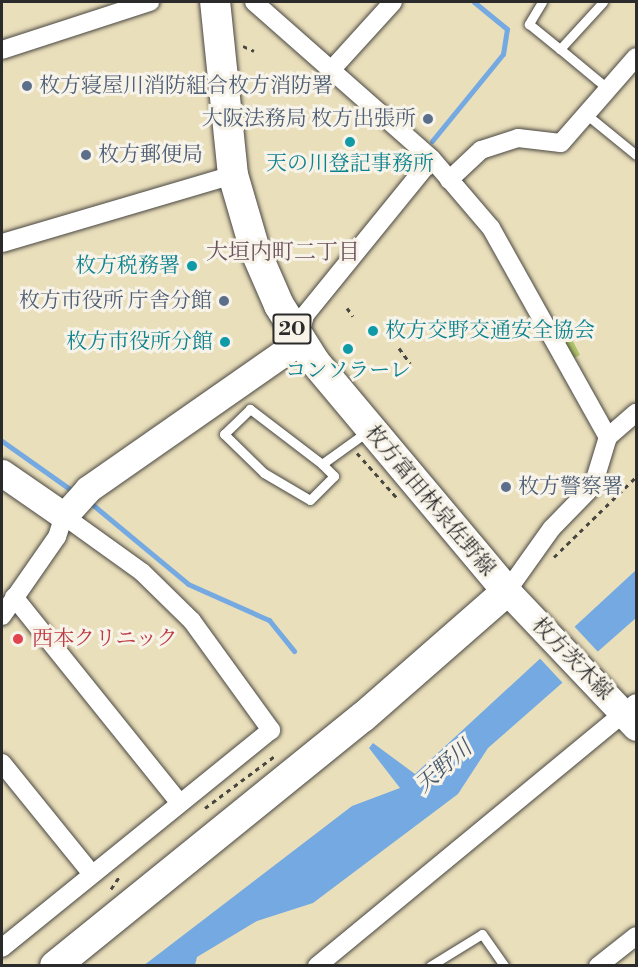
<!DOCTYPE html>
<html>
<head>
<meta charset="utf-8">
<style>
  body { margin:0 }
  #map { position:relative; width:638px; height:967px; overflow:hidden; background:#eadfbb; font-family:"Libre Bodoni","Noto Serif JP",serif }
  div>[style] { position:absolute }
  .green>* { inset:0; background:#b2c66a }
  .water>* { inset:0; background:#75a9e1 }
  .pier>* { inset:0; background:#eadfbb; transform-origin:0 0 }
  .stream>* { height:5px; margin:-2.5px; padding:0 2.5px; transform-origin:2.5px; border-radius:2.5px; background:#75a9e1 }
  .path>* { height:3px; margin-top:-1.5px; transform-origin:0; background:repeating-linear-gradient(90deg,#484641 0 4.5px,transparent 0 9px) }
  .roads { filter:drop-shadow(0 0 2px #484641) drop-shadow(0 0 2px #484641) }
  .lane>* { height:9px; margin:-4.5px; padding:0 4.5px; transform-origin:4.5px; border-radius:4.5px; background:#fff }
  .street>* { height:18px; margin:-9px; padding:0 9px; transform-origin:9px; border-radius:9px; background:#fff }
  .secondary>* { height:27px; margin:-13.5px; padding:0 13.5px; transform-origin:13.5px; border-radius:13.5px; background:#fff }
  .primary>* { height:30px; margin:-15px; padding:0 15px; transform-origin:15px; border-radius:15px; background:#fff }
  .dots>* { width:16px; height:16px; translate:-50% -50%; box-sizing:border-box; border:3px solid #f7f3e8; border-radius:50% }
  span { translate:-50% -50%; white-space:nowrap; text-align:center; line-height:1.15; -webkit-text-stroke:6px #f7f3e8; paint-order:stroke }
  .shield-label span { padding:2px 4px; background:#f7f3e8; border:2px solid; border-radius:4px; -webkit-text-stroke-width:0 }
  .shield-label { font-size:20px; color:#2b2b2b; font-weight:700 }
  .service-label { font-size:21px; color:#4e5e75 }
  .left { translate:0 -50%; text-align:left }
  .right { translate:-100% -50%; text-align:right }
  .culture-label { font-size:21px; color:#0d838f }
  .street-label { font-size:21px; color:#2b2b2b }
  .health-label { font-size:21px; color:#be3a42 }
  .neighbourhood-label { font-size:22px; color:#6c535d }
  .water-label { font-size:22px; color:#45576b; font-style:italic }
  .frame { position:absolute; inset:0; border:3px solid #2b2b2b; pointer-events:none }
</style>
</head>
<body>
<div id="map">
  <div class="green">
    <div style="clip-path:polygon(561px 318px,580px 355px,574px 358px,554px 322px)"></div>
  </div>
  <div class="water">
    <div style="clip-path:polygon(636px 570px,636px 618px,488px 748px,458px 794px,313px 903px,257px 921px,197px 957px,195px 965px,143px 966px,352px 806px,400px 788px,369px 748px,373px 743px,415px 774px)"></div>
  </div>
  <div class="pier">
    <div style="left:572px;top:624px;width:41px;height:47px;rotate:47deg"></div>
  </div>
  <div class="stream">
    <div style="left:432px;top:141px;width:112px;rotate:-50.8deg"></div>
    <div style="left:503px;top:54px;width:25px;rotate:-81deg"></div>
    <div style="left:507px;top:29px;width:43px;rotate:-140.7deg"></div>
    <div style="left:2px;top:441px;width:88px;rotate:35.3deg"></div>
    <div style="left:87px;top:500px;width:131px;rotate:39.7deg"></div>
    <div style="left:188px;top:584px;width:89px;rotate:24deg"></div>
    <div style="left:269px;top:620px;width:40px;rotate:51deg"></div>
  </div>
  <div class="path">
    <div style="left:243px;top:46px;width:12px;rotate:24deg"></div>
    <div style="left:347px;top:308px;width:10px;rotate:53deg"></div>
    <div style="left:399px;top:348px;width:19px;rotate:54deg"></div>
    <div style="left:357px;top:453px;width:59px;rotate:48.4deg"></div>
    <div style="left:554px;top:557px;width:115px;rotate:-44.3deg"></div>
    <div style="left:205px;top:808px;width:89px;rotate:-36.7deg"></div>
    <div style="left:111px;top:889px;width:14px;rotate:-56deg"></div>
  </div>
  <div class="roads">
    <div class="lane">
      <div style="left:542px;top:2px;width:26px;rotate:121deg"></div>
      <div style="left:529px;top:24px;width:40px;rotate:39deg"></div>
      <div style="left:603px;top:2px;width:64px;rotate:132.5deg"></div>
      <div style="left:560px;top:49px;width:61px;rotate:39.7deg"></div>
      <div style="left:587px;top:115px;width:63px;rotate:39.2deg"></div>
      <div style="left:322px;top:464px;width:91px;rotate:-142.6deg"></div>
      <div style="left:250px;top:409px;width:36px;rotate:136deg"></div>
      <div style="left:224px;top:434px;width:56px;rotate:44.3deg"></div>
      <div style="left:264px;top:473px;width:53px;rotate:30.4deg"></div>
      <div style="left:310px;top:500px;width:34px;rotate:-45deg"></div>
      <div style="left:334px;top:476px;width:17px;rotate:-135deg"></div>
      <div style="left:322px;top:464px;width:57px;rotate:-35.7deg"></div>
      <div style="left:430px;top:966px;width:61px;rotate:-31.6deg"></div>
      <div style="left:482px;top:934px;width:39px;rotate:55deg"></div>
    </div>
    <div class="street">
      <div style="left:254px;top:2px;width:237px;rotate:41.4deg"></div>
      <div style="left:432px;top:159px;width:91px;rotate:49.5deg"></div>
      <div style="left:491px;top:228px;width:240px;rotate:60.8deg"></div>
      <div style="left:2px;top:50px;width:156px;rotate:-18deg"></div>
      <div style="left:333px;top:68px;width:89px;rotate:-47.7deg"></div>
      <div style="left:449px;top:180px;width:44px;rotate:-43.2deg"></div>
      <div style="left:481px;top:150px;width:39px;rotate:-18deg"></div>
      <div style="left:518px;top:138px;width:43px;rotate:6.6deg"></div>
      <div style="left:561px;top:143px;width:114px;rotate:-48.9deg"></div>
      <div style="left:2px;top:243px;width:241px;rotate:-16.4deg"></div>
      <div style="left:299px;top:339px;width:25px;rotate:-76deg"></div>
      <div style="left:305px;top:315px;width:201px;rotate:-50.9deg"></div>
      <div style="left:507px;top:591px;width:77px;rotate:-54.5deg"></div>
      <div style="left:552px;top:528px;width:59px;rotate:-45.7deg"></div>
      <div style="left:593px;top:486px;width:51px;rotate:-73deg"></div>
      <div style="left:608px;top:437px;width:37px;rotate:-41deg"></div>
      <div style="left:14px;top:597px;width:263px;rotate:51.2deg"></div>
      <div style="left:2px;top:616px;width:96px;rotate:-55.2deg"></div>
      <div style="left:57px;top:537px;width:22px;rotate:-72deg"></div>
      <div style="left:64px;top:516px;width:96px;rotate:35.7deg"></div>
      <div style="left:142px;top:572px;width:70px;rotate:44.4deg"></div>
      <div style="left:192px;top:621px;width:135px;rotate:54.1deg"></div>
      <div style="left:271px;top:730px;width:346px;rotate:141deg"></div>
      <div style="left:2px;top:763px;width:143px;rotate:51deg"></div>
      <div style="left:317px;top:966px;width:413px;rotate:-39.5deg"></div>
      <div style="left:598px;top:966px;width:48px;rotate:-38.3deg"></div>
    </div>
    <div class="secondary">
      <div style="left:2px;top:473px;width:75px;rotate:34.7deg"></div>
      <div style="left:64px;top:516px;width:36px;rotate:-48deg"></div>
      <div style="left:88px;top:489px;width:257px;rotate:-34.9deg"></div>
      <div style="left:507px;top:591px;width:187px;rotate:46.5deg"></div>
    </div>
    <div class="primary">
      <div style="left:55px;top:966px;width:396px;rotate:-39deg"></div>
      <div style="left:363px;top:717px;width:191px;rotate:-41.2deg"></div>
      <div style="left:507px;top:591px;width:299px;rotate:-130deg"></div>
      <div style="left:315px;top:362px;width:67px;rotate:-122.3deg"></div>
      <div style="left:279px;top:305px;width:60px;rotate:-113.6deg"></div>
      <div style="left:255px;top:250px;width:78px;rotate:-106.3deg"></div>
      <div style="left:233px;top:175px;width:174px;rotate:-95.9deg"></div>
    </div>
  </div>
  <div class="dots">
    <div style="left:27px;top:86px;background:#5c6f8a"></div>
    <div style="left:428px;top:119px;background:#5c6f8a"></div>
    <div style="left:350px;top:142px;background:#0f9aa8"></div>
    <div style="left:86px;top:155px;background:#5c6f8a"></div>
    <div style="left:192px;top:266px;background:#0f9aa8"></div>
    <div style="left:224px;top:301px;background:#5c6f8a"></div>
    <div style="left:373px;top:331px;background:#0f9aa8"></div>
    <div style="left:225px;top:342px;background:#0f9aa8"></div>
    <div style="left:348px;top:349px;background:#0f9aa8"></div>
    <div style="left:506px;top:487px;background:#5c6f8a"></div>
    <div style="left:18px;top:639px;background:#e0444e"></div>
  </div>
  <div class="shield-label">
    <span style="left:292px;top:329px">20</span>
  </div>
  <div class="service-label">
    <span class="left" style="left:39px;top:86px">枚方寝屋川消防組合枚方消防署</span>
    <span class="right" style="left:416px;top:119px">大阪法務局 枚方出張所</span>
    <span class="left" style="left:98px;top:155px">枚方郵便局</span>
    <span class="right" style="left:212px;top:301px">枚方市役所 庁舎分館</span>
    <span class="left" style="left:518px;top:487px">枚方警察署</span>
  </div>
  <div class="culture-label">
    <span style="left:350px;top:164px">天の川登記事務所</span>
    <span class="right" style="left:180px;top:266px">枚方税務署</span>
    <span class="left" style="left:385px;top:331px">枚方交野交通安全協会</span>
    <span class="right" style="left:213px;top:342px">枚方市役所分館</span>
    <span style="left:348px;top:371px">コンソラーレ</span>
  </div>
  <div class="street-label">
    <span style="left:430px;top:501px;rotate:50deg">枚方富田林泉佐野線</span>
    <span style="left:572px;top:659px;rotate:46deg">枚方茨木線</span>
  </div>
  <div class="health-label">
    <span class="left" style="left:32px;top:639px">西本クリニック</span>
  </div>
  <div class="neighbourhood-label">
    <span style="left:283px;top:253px">大垣内町二丁目</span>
  </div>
  <div class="water-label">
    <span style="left:444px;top:767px;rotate:-41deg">天野川</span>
  </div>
  <div class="frame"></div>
</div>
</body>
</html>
